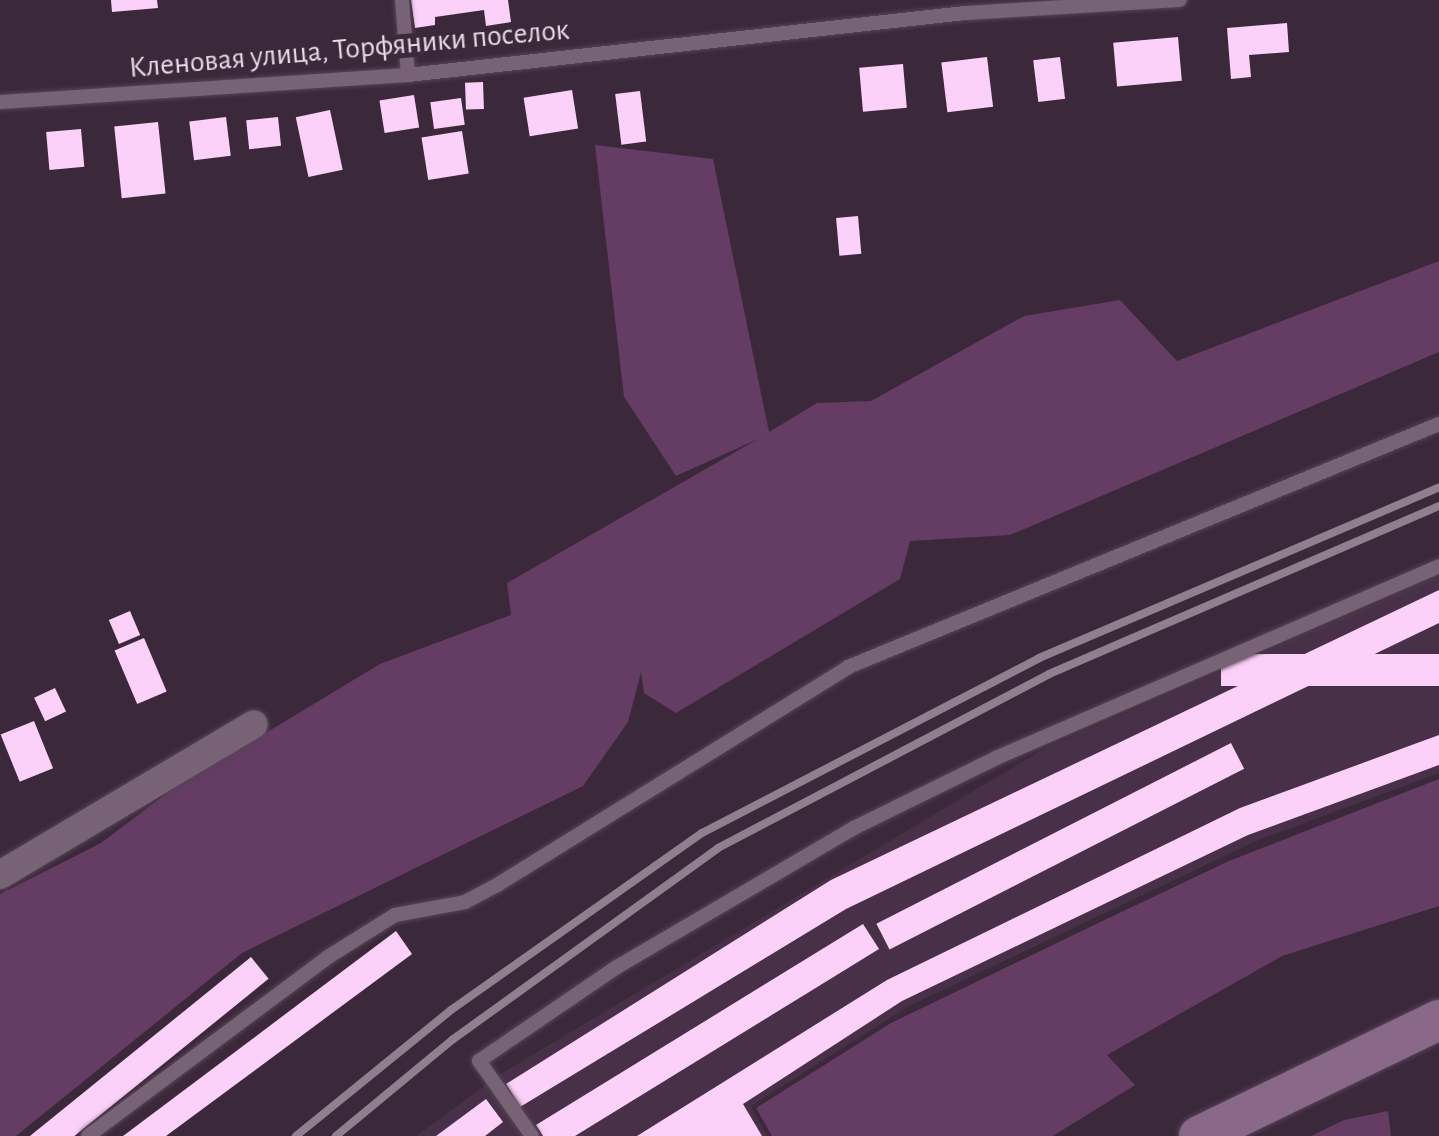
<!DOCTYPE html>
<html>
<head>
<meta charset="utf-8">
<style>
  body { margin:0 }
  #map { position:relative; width:1439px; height:1136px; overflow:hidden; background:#3b293b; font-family:"Alegreya Sans",sans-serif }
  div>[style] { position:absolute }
  .built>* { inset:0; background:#483148 }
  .green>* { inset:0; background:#643c64 }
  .building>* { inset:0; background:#fbd1fa; transform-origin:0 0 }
  .roads { filter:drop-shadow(0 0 2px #554555) drop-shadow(0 0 2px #554555) }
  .lane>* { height:14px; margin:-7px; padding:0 7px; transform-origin:7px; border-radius:7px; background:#776276 }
  .street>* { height:28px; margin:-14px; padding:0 14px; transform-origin:14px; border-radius:14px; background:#776276 }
  .secondary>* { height:40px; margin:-20px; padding:0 20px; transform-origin:20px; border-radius:20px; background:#8a6889 }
  .rail>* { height:8px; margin:-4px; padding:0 4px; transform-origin:4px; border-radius:4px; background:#8f808f }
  span { translate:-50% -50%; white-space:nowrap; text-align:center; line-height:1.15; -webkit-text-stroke:10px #3b293b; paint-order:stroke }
  .street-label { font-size:30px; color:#e6dae5 }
</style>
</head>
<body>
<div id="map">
  <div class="built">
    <div style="clip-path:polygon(1439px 576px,1439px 773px,1256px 841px,907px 1007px,751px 1106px,767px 1136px,416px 1136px,499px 1075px,1042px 750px)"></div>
  </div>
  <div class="green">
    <div style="clip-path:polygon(595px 145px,713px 159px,769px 432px,817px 403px,871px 401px,1024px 316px,1120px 300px,1177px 361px,1439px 261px,1439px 352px,1010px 535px,910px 541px,900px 579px,676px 713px,644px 693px,641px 672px,628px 722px,583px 786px,242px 953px,16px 1136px,0 1136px,0 894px,101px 843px,171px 790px,380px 664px,511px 615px,507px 583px,758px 439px,676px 476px,624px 397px)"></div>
    <div style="clip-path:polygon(1439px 779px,1439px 906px,1282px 956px,1107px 1055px,1135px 1085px,1053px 1136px,772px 1136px,756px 1108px,891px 1023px,1094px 925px,1229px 861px)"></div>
    <div style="clip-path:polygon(1388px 1111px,1391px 1136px,1311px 1136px,1344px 1120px)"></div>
  </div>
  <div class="building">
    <div style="clip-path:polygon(111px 0,157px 0,158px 8px,112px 12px)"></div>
    <div style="clip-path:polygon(411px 0,508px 0,511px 22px,486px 26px,484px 10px,435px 17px,435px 25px,415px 28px)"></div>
    <div style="clip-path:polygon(1287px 23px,1289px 52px,1249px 55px,1251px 77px,1231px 79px,1227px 28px)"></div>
    <div style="left:1178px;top:37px;width:44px;height:65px;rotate:85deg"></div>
    <div style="left:987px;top:57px;width:50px;height:46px;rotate:83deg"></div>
    <div style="left:1060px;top:57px;width:42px;height:27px;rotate:83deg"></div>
    <div style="left:903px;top:64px;width:44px;height:44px;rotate:85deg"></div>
    <div style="left:483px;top:82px;width:27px;height:18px;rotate:88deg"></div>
    <div style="left:572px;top:90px;width:39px;height:49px;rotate:81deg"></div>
    <div style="left:640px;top:91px;width:51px;height:25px;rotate:83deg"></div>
    <div style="left:414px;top:95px;width:33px;height:35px;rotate:81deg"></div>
    <div style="left:461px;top:98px;width:27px;height:31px;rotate:82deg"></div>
    <div style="left:330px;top:110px;width:61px;height:35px;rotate:78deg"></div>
    <div style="left:226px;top:117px;width:39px;height:37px;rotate:83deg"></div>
    <div style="left:278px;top:117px;width:29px;height:32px;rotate:84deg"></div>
    <div style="left:158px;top:122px;width:72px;height:44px;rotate:84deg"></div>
    <div style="left:81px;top:129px;width:38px;height:35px;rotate:85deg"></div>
    <div style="left:462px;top:131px;width:43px;height:41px;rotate:81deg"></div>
    <div style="left:858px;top:216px;width:38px;height:22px;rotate:85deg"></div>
    <div style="clip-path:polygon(1439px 590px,1439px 623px,846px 909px,520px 1107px,506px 1084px,831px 880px)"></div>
    <div style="left:130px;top:611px;width:26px;height:23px;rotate:67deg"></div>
    <div style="left:144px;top:638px;width:58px;height:32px;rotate:67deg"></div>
    <div style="left:1439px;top:654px;width:32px;height:218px;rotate:90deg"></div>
    <div style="left:55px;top:688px;width:26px;height:23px;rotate:65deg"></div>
    <div style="left:34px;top:721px;width:51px;height:36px;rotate:68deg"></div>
    <div style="clip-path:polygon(1439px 735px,1439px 765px,1248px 835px,902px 1001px,743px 1104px,762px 1136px,637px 1136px,887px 980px,1240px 808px)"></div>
    <div style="left:1231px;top:743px;width:29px;height:398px;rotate:63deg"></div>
    <div style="clip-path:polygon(863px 924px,879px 949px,575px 1136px,543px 1136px,536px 1125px)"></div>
    <div style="clip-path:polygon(396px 931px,412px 954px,166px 1136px,123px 1136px)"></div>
    <div style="left:251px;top:957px;width:28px;height:284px;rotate:51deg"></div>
    <div style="clip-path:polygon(486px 1099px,503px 1122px,485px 1136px,436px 1136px)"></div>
  </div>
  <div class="roads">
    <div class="lane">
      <div style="left:402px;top:0;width:75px;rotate:85.4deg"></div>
      <div style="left:0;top:102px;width:409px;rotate:-3.8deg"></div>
      <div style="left:408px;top:75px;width:560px;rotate:-6.35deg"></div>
      <div style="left:965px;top:13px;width:215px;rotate:-3.5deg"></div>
      <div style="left:88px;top:1136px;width:299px;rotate:-36.7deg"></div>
      <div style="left:328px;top:957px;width:79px;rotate:-32.1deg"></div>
      <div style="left:395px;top:915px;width:71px;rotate:-10.5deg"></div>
      <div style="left:465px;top:902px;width:36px;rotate:-28deg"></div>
      <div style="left:497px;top:885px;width:413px;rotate:-31.8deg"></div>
      <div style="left:848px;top:667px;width:639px;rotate:-22.35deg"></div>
      <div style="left:532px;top:1136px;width:92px;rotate:-125.2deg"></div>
      <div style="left:479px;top:1061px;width:167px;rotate:-34.3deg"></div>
      <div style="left:617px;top:967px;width:275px;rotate:-30.4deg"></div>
      <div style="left:854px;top:828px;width:158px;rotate:-26.2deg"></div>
      <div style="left:996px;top:758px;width:483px;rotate:-23.4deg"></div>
    </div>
    <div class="street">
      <div style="left:0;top:875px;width:295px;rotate:-30.7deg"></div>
    </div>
    <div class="secondary">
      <div style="left:1199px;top:1136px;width:267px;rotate:-25.8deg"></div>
    </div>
  </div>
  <div class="rail">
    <div style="left:296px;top:1136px;width:200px;rotate:-39.1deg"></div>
    <div style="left:451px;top:1010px;width:307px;rotate:-35.2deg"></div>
    <div style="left:702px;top:833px;width:380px;rotate:-27.4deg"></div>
    <div style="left:1039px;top:658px;width:435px;rotate:-23.1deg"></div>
    <div style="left:336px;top:1136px;width:151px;rotate:-39.6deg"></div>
    <div style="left:452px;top:1040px;width:328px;rotate:-35.8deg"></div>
    <div style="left:718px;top:848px;width:374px;rotate:-27.7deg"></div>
    <div style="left:1049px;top:674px;width:425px;rotate:-23.3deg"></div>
  </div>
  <div class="street-label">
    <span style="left:349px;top:49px;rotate:-5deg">Кленовая улица, Торфяники поселок</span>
  </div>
</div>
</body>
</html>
